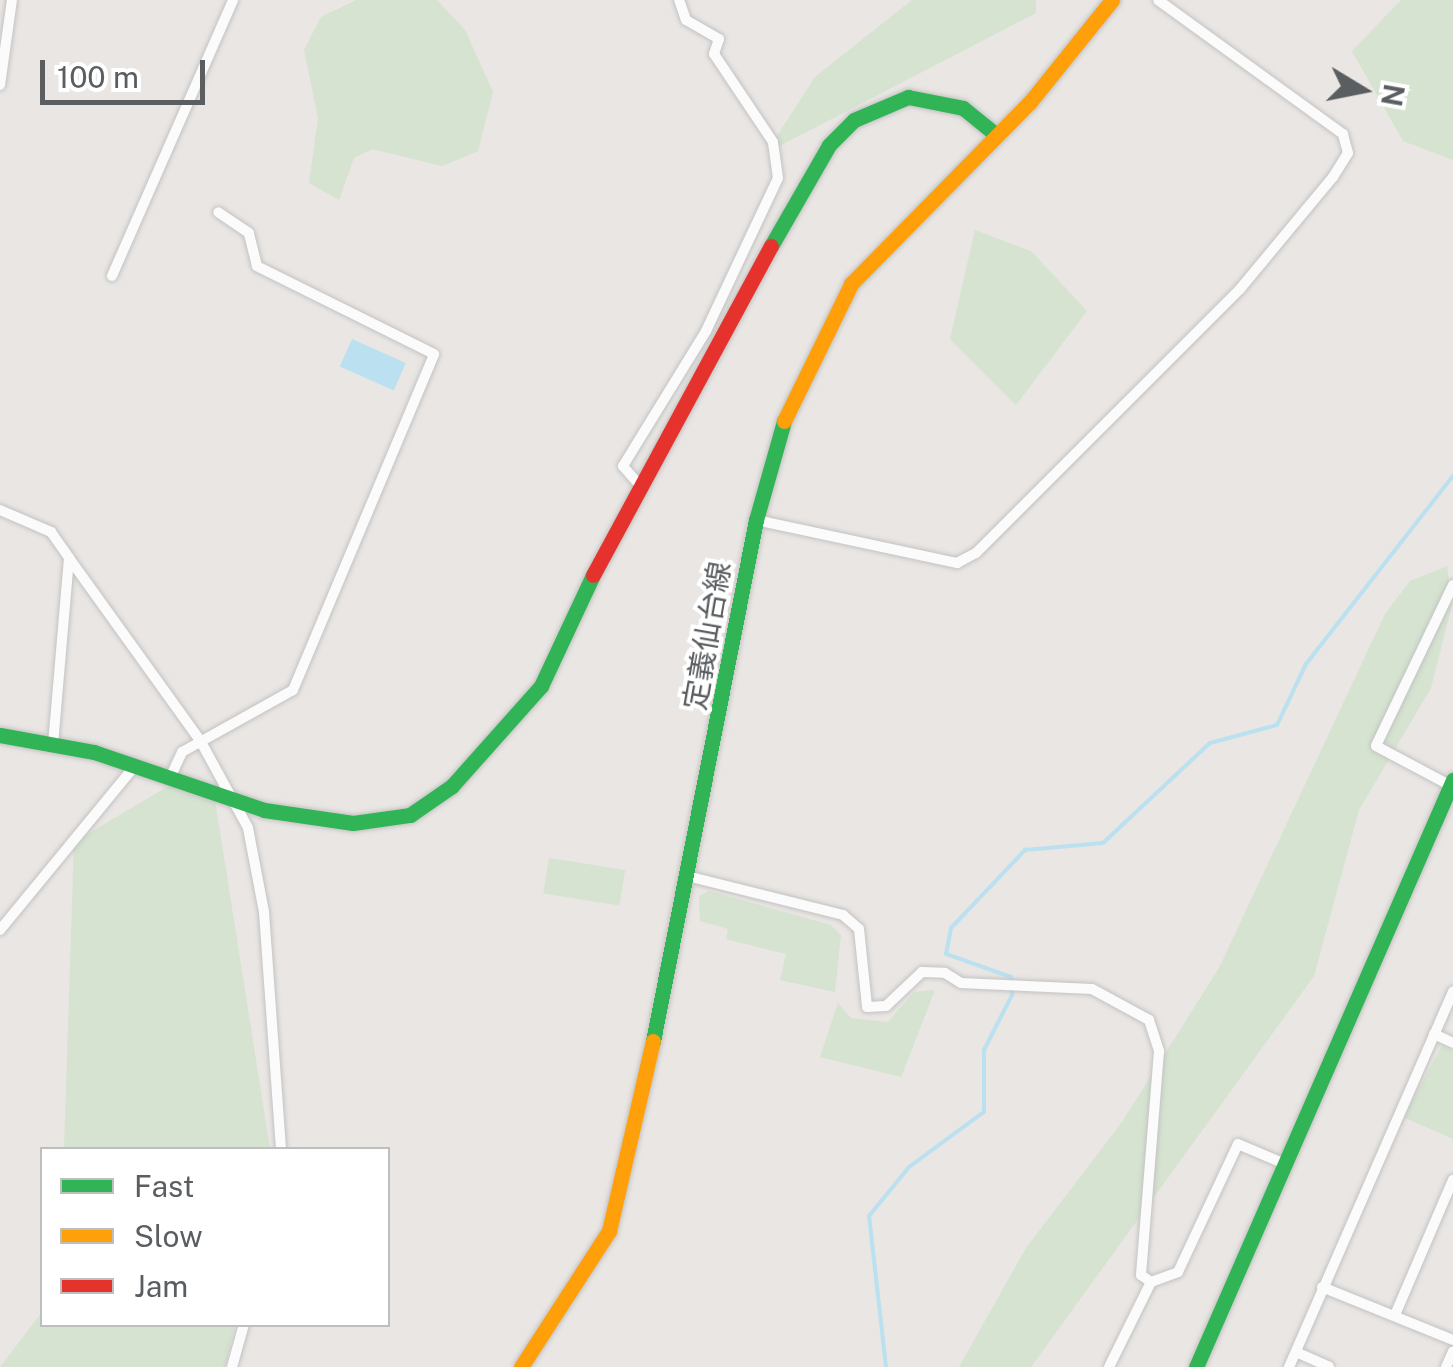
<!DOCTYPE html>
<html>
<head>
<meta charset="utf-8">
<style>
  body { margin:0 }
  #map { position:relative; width:1453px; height:1367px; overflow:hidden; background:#e9e6e3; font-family:"Public Sans","Noto Sans JP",sans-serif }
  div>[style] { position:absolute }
  .green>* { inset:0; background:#d5e3d0; transform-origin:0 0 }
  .water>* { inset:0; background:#bbe0f0; transform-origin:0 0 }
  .stream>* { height:4px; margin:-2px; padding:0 2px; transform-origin:2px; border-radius:2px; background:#bbe0f0 }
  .roads { filter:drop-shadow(0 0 2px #c3c3c3) drop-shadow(0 0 2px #c3c3c3) }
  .street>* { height:10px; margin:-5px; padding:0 5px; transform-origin:5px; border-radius:5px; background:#fcfbfb }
  .fast>* { height:15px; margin:-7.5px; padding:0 7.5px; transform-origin:7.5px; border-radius:7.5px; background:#30b455 }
  .slow>* { height:15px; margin:-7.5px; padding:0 7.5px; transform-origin:7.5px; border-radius:7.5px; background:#ff9f0a }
  .jam>* { height:15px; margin:-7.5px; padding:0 7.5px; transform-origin:7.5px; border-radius:7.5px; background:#e5322d }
  span { translate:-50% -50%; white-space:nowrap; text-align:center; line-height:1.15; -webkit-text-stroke:8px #fff; paint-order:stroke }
  .street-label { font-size:30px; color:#5a5e60 }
  .legend { position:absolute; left:40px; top:1147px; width:350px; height:180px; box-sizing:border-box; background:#fff; border:2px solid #bdbfbf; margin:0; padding:12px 18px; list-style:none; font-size:30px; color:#5a5e60 }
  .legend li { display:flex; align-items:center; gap:20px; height:50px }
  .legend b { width:50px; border:2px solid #bdbfbf }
  .north { position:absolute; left:1313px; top:40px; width:100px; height:100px; -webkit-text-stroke:8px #fff; paint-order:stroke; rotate:100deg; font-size:28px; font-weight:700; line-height:40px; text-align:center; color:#5a5e60 }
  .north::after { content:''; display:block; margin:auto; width:35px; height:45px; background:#5a5e60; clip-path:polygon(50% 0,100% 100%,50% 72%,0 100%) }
  .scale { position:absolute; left:40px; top:60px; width:165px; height:45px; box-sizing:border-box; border:5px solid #5a5e60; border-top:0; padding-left:12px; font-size:30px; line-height:35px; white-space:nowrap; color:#5a5e60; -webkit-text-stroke:8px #fff; paint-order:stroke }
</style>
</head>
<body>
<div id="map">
  <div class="green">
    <div style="clip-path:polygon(356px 0,437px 0,465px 30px,493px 92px,478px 151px,442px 166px,372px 149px,354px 158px,339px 200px,309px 183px,318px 118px,304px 50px,321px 17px)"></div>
    <div style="clip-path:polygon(912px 0,1036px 0,1036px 13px,766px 153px,815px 77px)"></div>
    <div style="clip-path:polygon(1401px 0,1453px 0,1453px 160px,1403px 141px,1352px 51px)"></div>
    <div style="clip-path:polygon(975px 230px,1031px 251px,1087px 311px,1016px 405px,950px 339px)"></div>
    <div style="clip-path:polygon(1447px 566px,1452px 605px,1431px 688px,1359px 810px,1314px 976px,1031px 1367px,959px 1367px,1026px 1248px,1122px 1122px,1219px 968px,1385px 614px,1410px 581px)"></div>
    <div style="clip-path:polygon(167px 787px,213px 787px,270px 1149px,64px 1150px,74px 842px)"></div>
    <div style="left:549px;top:858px;width:77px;height:36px;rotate:9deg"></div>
    <div style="clip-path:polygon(709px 891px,831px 925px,841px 935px,835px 992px,780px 980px,786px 954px,726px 939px,728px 929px,700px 921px,699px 896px)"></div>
    <div style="clip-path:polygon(935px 990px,901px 1077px,820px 1057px,838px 1003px,851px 1018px,888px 1022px,914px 992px)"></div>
    <div style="clip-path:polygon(1442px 1046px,1453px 1051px,1453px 1139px,1403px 1117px)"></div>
    <div style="clip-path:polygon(42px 1312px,42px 1324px,235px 1325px,225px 1367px,0 1367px)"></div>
  </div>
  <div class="water">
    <div style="left:352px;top:339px;width:59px;height:30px;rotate:24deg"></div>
  </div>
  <div class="stream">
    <div style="left:886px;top:1367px;width:152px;rotate:-96.4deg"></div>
    <div style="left:869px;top:1216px;width:63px;rotate:-50.8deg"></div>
    <div style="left:909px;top:1167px;width:93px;rotate:-36.3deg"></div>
    <div style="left:984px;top:1112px;width:62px;rotate:-90deg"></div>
    <div style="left:984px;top:1050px;width:62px;rotate:-63deg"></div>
    <div style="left:1012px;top:995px;width:18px;rotate:-93deg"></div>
    <div style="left:1011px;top:977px;width:69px;rotate:-160.5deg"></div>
    <div style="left:946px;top:954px;width:26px;rotate:-79deg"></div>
    <div style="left:951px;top:928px;width:108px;rotate:-46.5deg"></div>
    <div style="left:1025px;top:850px;width:78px;rotate:-5.1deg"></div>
    <div style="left:1103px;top:843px;width:146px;rotate:-43.1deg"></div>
    <div style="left:1210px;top:743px;width:69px;rotate:-15deg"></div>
    <div style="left:1277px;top:725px;width:68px;rotate:-64.6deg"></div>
    <div style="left:1306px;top:664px;width:239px;rotate:-52deg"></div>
  </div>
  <div class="roads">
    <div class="street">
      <div style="left:0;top:85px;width:86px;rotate:-82deg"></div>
      <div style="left:112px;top:276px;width:301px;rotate:-66.3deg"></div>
      <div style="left:636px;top:481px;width:20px;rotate:-131deg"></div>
      <div style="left:623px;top:466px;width:158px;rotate:-58.4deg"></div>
      <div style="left:706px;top:331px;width:169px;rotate:-64.8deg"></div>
      <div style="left:778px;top:178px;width:36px;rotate:-98deg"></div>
      <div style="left:773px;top:142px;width:106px;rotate:-123.8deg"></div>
      <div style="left:714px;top:54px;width:16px;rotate:-72deg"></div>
      <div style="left:719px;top:39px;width:38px;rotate:-150deg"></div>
      <div style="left:686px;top:20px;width:21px;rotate:-109deg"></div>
      <div style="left:0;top:510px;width:56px;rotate:23.3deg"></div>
      <div style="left:51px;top:532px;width:32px;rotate:55deg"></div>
      <div style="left:69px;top:558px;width:189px;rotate:94.9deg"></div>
      <div style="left:756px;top:520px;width:206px;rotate:12.1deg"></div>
      <div style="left:957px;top:563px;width:21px;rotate:-28deg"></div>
      <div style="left:976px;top:553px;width:373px;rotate:-45deg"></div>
      <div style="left:1240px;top:289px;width:146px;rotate:-50.3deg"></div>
      <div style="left:1333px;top:177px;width:28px;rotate:-58deg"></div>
      <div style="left:1348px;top:153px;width:20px;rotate:-105deg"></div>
      <div style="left:1343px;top:134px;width:228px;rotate:-144.1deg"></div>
      <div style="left:69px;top:558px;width:226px;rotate:54.3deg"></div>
      <div style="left:201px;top:742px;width:98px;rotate:61.3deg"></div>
      <div style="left:248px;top:828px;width:86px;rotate:79.2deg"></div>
      <div style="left:264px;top:912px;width:239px;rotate:85.9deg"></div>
      <div style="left:1453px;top:585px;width:178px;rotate:115.6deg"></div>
      <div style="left:1376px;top:746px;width:87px;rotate:28deg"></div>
      <div style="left:170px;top:778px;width:29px;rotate:-65deg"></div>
      <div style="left:182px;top:752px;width:127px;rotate:-29.2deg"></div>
      <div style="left:293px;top:690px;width:364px;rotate:-67.2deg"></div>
      <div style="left:434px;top:354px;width:198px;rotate:-153.6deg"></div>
      <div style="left:257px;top:266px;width:34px;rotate:-104deg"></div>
      <div style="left:249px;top:233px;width:37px;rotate:-146deg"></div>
      <div style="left:691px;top:877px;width:157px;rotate:14deg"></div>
      <div style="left:843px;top:915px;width:21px;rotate:41deg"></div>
      <div style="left:859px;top:929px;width:78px;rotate:84.1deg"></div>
      <div style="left:867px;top:1007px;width:19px;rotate:-3deg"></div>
      <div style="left:886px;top:1006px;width:50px;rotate:-43.4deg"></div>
      <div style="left:922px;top:972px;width:23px;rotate:2deg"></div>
      <div style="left:945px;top:973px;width:19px;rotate:32deg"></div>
      <div style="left:961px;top:983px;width:131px;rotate:2.6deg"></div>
      <div style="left:1092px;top:989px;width:65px;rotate:28.5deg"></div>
      <div style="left:1149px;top:1020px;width:33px;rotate:72deg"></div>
      <div style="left:1159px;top:1051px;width:225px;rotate:94.6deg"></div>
      <div style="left:1141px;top:1275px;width:12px;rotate:35deg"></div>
      <div style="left:0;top:930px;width:211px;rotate:-50.6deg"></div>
      <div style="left:1434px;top:1034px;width:21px;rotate:25deg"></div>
      <div style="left:1322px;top:1287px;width:141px;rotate:22deg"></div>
      <div style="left:1395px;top:1315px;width:147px;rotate:-66.8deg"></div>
      <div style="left:1296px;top:1352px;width:36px;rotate:24deg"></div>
      <div style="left:232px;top:1367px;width:45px;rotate:-74.4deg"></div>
      <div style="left:1109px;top:1367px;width:95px;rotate:-63.7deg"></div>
      <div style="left:1151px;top:1282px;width:29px;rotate:-20deg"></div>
      <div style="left:1178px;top:1272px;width:141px;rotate:-64.9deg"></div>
      <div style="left:1238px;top:1144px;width:51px;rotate:23.1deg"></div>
      <div style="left:1289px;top:1367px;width:410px;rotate:-66.4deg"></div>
      <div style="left:1446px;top:1367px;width:17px;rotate:-66deg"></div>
    </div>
    <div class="fast">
      <div style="left:771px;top:246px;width:116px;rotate:-60.1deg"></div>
      <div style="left:829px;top:145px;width:35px;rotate:-45deg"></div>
      <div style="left:854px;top:120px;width:59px;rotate:-23.1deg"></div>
      <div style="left:908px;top:97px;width:56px;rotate:11.3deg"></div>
      <div style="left:963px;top:108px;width:40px;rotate:39deg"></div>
      <div style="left:0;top:735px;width:96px;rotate:10.3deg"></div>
      <div style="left:94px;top:752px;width:180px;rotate:18.8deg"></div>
      <div style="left:264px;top:810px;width:90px;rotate:8.3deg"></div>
      <div style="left:353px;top:823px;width:58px;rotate:-8deg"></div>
      <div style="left:410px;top:815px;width:51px;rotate:-34.6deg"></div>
      <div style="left:452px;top:786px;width:134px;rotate:-48.3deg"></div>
      <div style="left:541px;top:686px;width:123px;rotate:-64.9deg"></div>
      <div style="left:653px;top:1041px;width:531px;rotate:-78.82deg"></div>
      <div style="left:756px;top:520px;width:103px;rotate:-74.2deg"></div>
      <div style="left:1196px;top:1367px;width:641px;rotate:-66.36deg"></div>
    </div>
    <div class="slow">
      <div style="left:784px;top:421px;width:153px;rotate:-63.9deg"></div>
      <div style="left:851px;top:284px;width:255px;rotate:-45.5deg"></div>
      <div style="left:1030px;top:102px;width:131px;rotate:-51.2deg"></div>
      <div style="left:521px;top:1367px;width:162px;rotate:-57.1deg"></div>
      <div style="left:609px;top:1231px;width:195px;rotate:-77deg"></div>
    </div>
    <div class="jam">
      <div style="left:593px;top:575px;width:374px;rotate:-61.6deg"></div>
    </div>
  </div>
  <div class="street-label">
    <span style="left:707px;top:636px;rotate:-80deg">定義仙台線</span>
  </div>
  <ul class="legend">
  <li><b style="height:12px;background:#30b455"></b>Fast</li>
  <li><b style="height:12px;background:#ff9f0a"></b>Slow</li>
  <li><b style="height:12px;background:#e5322d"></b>Jam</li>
  </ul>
  <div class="north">N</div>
  <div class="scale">100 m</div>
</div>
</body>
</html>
